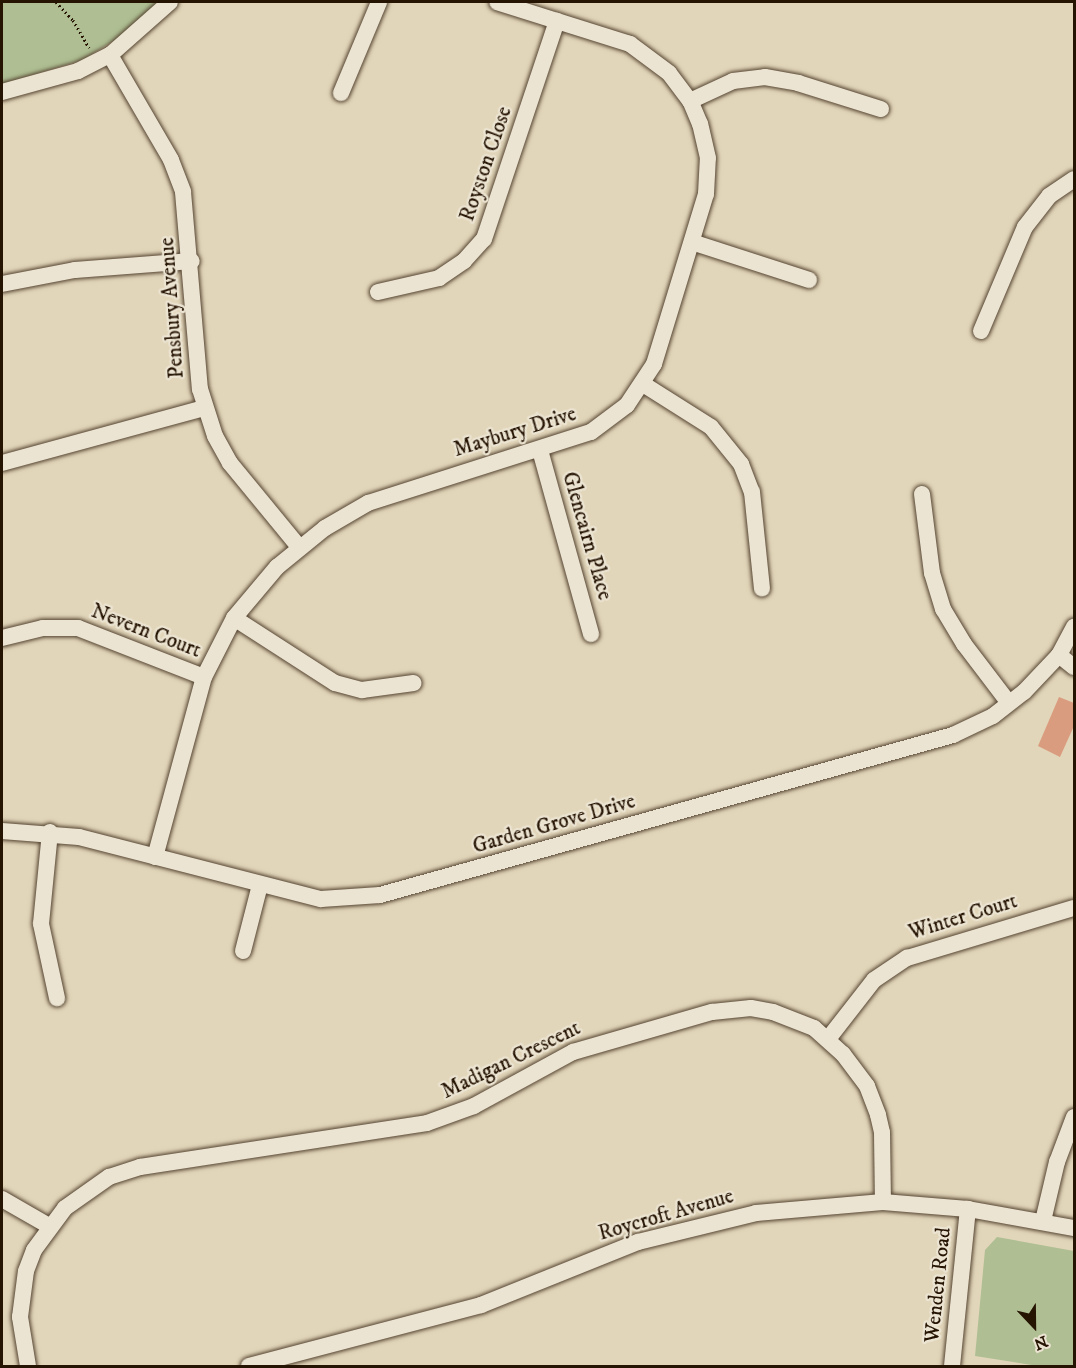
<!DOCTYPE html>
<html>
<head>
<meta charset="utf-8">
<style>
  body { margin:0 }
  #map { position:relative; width:1076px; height:1368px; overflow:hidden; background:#e2d6ba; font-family:"IM FELL DW Pica",serif }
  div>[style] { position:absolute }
  .green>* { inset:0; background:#afbf93 }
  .building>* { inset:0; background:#da9c7f }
  .path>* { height:3px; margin-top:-1.5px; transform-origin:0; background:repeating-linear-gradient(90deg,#261403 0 1.5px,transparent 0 4.5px) }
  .roads { filter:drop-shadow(0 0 2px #554431) drop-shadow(0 0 2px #554431) }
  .minor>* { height:16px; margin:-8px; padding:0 8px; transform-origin:8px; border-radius:8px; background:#ece4d2 }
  span { translate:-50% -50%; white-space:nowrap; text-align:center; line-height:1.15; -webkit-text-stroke:4.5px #ece4d2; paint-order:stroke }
  .street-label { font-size:21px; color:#261403 }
  .frame { position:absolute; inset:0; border:3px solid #261403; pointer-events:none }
  .north { position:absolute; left:1004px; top:1296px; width:60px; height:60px; -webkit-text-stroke:4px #ece4d2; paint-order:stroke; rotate:158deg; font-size:16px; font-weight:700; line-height:24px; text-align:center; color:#261403 }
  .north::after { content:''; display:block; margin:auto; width:21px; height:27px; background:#261403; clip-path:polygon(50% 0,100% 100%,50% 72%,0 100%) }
</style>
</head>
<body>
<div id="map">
  <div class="green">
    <div style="clip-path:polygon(2px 2px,159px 2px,123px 35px,82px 60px,2px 84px)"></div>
    <div style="clip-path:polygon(997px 1237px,1074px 1251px,1074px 1366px,1038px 1366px,975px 1356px,985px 1250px)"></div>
  </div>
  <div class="building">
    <div style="clip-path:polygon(1059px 697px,1074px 703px,1074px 726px,1060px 757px,1038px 746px)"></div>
  </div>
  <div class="path">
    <div style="left:56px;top:2px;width:25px;rotate:47deg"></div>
    <div style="left:73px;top:20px;width:32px;rotate:60deg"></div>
  </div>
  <div class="roads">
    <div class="minor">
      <div style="left:110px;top:55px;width:121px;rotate:59.8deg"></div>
      <div style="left:171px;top:160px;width:34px;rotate:69deg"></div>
      <div style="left:183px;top:192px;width:198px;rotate:85.1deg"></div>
      <div style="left:200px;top:389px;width:49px;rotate:72.3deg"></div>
      <div style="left:215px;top:436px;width:31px;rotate:61deg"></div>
      <div style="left:230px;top:463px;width:109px;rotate:50.6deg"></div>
      <div style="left:2px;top:92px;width:79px;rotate:-15.4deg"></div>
      <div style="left:78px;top:71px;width:36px;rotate:-27deg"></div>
      <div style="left:110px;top:55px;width:80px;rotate:-41.5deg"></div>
      <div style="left:341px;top:93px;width:99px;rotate:-67.3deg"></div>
      <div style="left:690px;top:101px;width:47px;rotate:-24.9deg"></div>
      <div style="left:733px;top:81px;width:32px;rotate:-7deg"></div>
      <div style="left:765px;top:77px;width:34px;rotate:10deg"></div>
      <div style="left:798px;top:83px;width:87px;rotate:17.4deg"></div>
      <div style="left:692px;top:242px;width:123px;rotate:18deg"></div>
      <div style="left:2px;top:284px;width:74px;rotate:-10.9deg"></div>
      <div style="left:75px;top:270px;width:117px;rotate:-4.4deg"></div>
      <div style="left:378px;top:292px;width:63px;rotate:-12.9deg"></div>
      <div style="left:439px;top:278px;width:30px;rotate:-34deg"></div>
      <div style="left:464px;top:261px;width:30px;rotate:-48deg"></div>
      <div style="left:484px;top:239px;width:230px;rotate:-71.5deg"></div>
      <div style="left:981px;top:331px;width:113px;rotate:-67.1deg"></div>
      <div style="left:1025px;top:227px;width:39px;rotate:-52deg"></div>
      <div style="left:1049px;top:196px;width:30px;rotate:-34deg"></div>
      <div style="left:643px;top:384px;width:80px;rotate:32.3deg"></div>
      <div style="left:711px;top:427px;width:48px;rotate:51deg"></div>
      <div style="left:741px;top:464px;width:30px;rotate:69deg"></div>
      <div style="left:752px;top:492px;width:97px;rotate:84.1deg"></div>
      <div style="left:540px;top:450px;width:191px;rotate:74.5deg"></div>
      <div style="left:2px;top:463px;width:210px;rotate:-15.2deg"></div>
      <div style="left:922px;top:494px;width:80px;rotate:82.8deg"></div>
      <div style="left:932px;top:573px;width:38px;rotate:73deg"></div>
      <div style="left:943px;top:609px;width:41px;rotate:59deg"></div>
      <div style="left:964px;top:644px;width:74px;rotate:52.7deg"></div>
      <div style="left:234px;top:618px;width:120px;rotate:32.8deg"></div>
      <div style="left:335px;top:683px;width:28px;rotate:15deg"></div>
      <div style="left:362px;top:690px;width:52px;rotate:-7.7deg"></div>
      <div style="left:2px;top:638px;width:42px;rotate:-13.7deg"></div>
      <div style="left:43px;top:628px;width:35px"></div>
      <div style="left:78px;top:628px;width:135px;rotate:21.3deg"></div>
      <div style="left:1059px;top:655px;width:19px;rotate:39deg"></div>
      <div style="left:2px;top:831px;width:77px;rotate:4.5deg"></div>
      <div style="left:79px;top:837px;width:250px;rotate:14.4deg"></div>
      <div style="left:321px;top:899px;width:59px;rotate:-3.9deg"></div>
      <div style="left:380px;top:895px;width:595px;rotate:-15.6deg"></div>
      <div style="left:953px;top:735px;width:44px;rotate:-25.4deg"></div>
      <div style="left:993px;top:716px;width:39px;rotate:-38deg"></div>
      <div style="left:1024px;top:692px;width:51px;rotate:-46.6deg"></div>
      <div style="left:1059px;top:655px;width:32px;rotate:-62deg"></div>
      <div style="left:50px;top:832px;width:92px;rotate:95.6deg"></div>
      <div style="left:41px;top:924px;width:76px;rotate:77.8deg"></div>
      <div style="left:155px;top:857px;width:187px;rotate:-74.8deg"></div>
      <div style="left:204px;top:677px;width:66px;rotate:-63deg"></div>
      <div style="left:234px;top:618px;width:67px;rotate:-49.9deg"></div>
      <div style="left:277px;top:567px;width:62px;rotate:-39.1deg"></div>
      <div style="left:325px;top:528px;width:50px;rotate:-30.2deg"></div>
      <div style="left:368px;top:503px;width:234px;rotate:-17.7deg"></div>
      <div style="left:591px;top:432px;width:45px;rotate:-36.9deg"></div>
      <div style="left:627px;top:405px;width:49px;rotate:-56.6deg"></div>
      <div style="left:654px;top:364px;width:178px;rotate:-73deg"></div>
      <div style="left:706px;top:194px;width:36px;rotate:-87deg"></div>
      <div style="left:708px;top:158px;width:35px;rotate:-103deg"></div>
      <div style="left:700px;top:124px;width:25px;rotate:-113deg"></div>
      <div style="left:690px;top:101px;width:35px;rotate:-127deg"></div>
      <div style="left:669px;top:73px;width:49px;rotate:-143.4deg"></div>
      <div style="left:630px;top:44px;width:139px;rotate:-162.5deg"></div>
      <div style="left:243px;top:951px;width:68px;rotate:-75.6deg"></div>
      <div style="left:828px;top:1039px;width:75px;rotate:-52.1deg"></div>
      <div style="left:874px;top:980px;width:40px;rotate:-34deg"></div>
      <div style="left:907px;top:958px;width:174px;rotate:-16.7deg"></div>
      <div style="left:2px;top:1199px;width:54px;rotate:29.9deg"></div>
      <div style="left:1043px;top:1221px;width:61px;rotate:-76.7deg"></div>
      <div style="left:1057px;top:1162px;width:48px;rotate:-69.3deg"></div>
      <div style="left:28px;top:1366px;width:50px;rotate:-99.3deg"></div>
      <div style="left:20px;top:1317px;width:46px;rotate:-82.6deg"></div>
      <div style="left:26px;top:1271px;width:22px;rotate:-69deg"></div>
      <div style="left:34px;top:1250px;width:52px;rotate:-53.6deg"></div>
      <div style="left:65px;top:1208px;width:54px;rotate:-35.2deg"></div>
      <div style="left:109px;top:1177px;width:33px;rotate:-18deg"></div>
      <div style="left:140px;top:1167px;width:290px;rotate:-8.7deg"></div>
      <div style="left:427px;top:1123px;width:50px;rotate:-19.9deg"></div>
      <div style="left:474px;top:1106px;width:113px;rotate:-28.6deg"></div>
      <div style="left:573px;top:1052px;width:145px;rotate:-16.1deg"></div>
      <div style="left:712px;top:1012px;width:39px;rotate:-6deg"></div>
      <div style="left:751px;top:1008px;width:22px;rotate:10deg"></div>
      <div style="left:773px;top:1012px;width:44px;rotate:21.3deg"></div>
      <div style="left:814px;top:1028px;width:39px;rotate:42deg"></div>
      <div style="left:843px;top:1054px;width:40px;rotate:53deg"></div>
      <div style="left:867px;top:1086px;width:31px;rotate:69deg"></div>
      <div style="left:878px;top:1115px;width:18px;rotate:77deg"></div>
      <div style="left:882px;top:1133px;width:69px;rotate:89.2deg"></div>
      <div style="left:249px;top:1366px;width:240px;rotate:-14.7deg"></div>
      <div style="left:481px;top:1305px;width:169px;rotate:-21.9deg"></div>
      <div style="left:638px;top:1242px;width:122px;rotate:-13.8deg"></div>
      <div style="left:756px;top:1213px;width:127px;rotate:-5deg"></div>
      <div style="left:883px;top:1202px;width:85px;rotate:4.7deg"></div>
      <div style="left:968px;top:1209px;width:108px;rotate:10.2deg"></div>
      <div style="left:952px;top:1366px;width:158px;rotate:-84.2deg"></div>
    </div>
  </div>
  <div class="street-label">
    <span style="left:486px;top:164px;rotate:-71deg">Royston Close</span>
    <span style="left:172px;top:308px;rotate:-94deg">Pensbury Avenue</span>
    <span style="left:515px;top:432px;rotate:-17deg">Maybury Drive</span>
    <span style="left:587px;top:536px;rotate:74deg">Glencairn Place</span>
    <span style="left:146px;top:631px;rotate:21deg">Nevern Court</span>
    <span style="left:554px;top:824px;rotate:-16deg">Garden Grove Drive</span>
    <span style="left:963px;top:917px;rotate:-17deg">Winter Court</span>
    <span style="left:511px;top:1060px;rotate:-26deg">Madigan Crescent</span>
    <span style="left:666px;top:1215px;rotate:-16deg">Roycroft Avenue</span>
    <span style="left:938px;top:1285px;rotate:-84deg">Wenden Road</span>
  </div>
  <div class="frame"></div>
  <div class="north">N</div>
</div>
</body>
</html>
